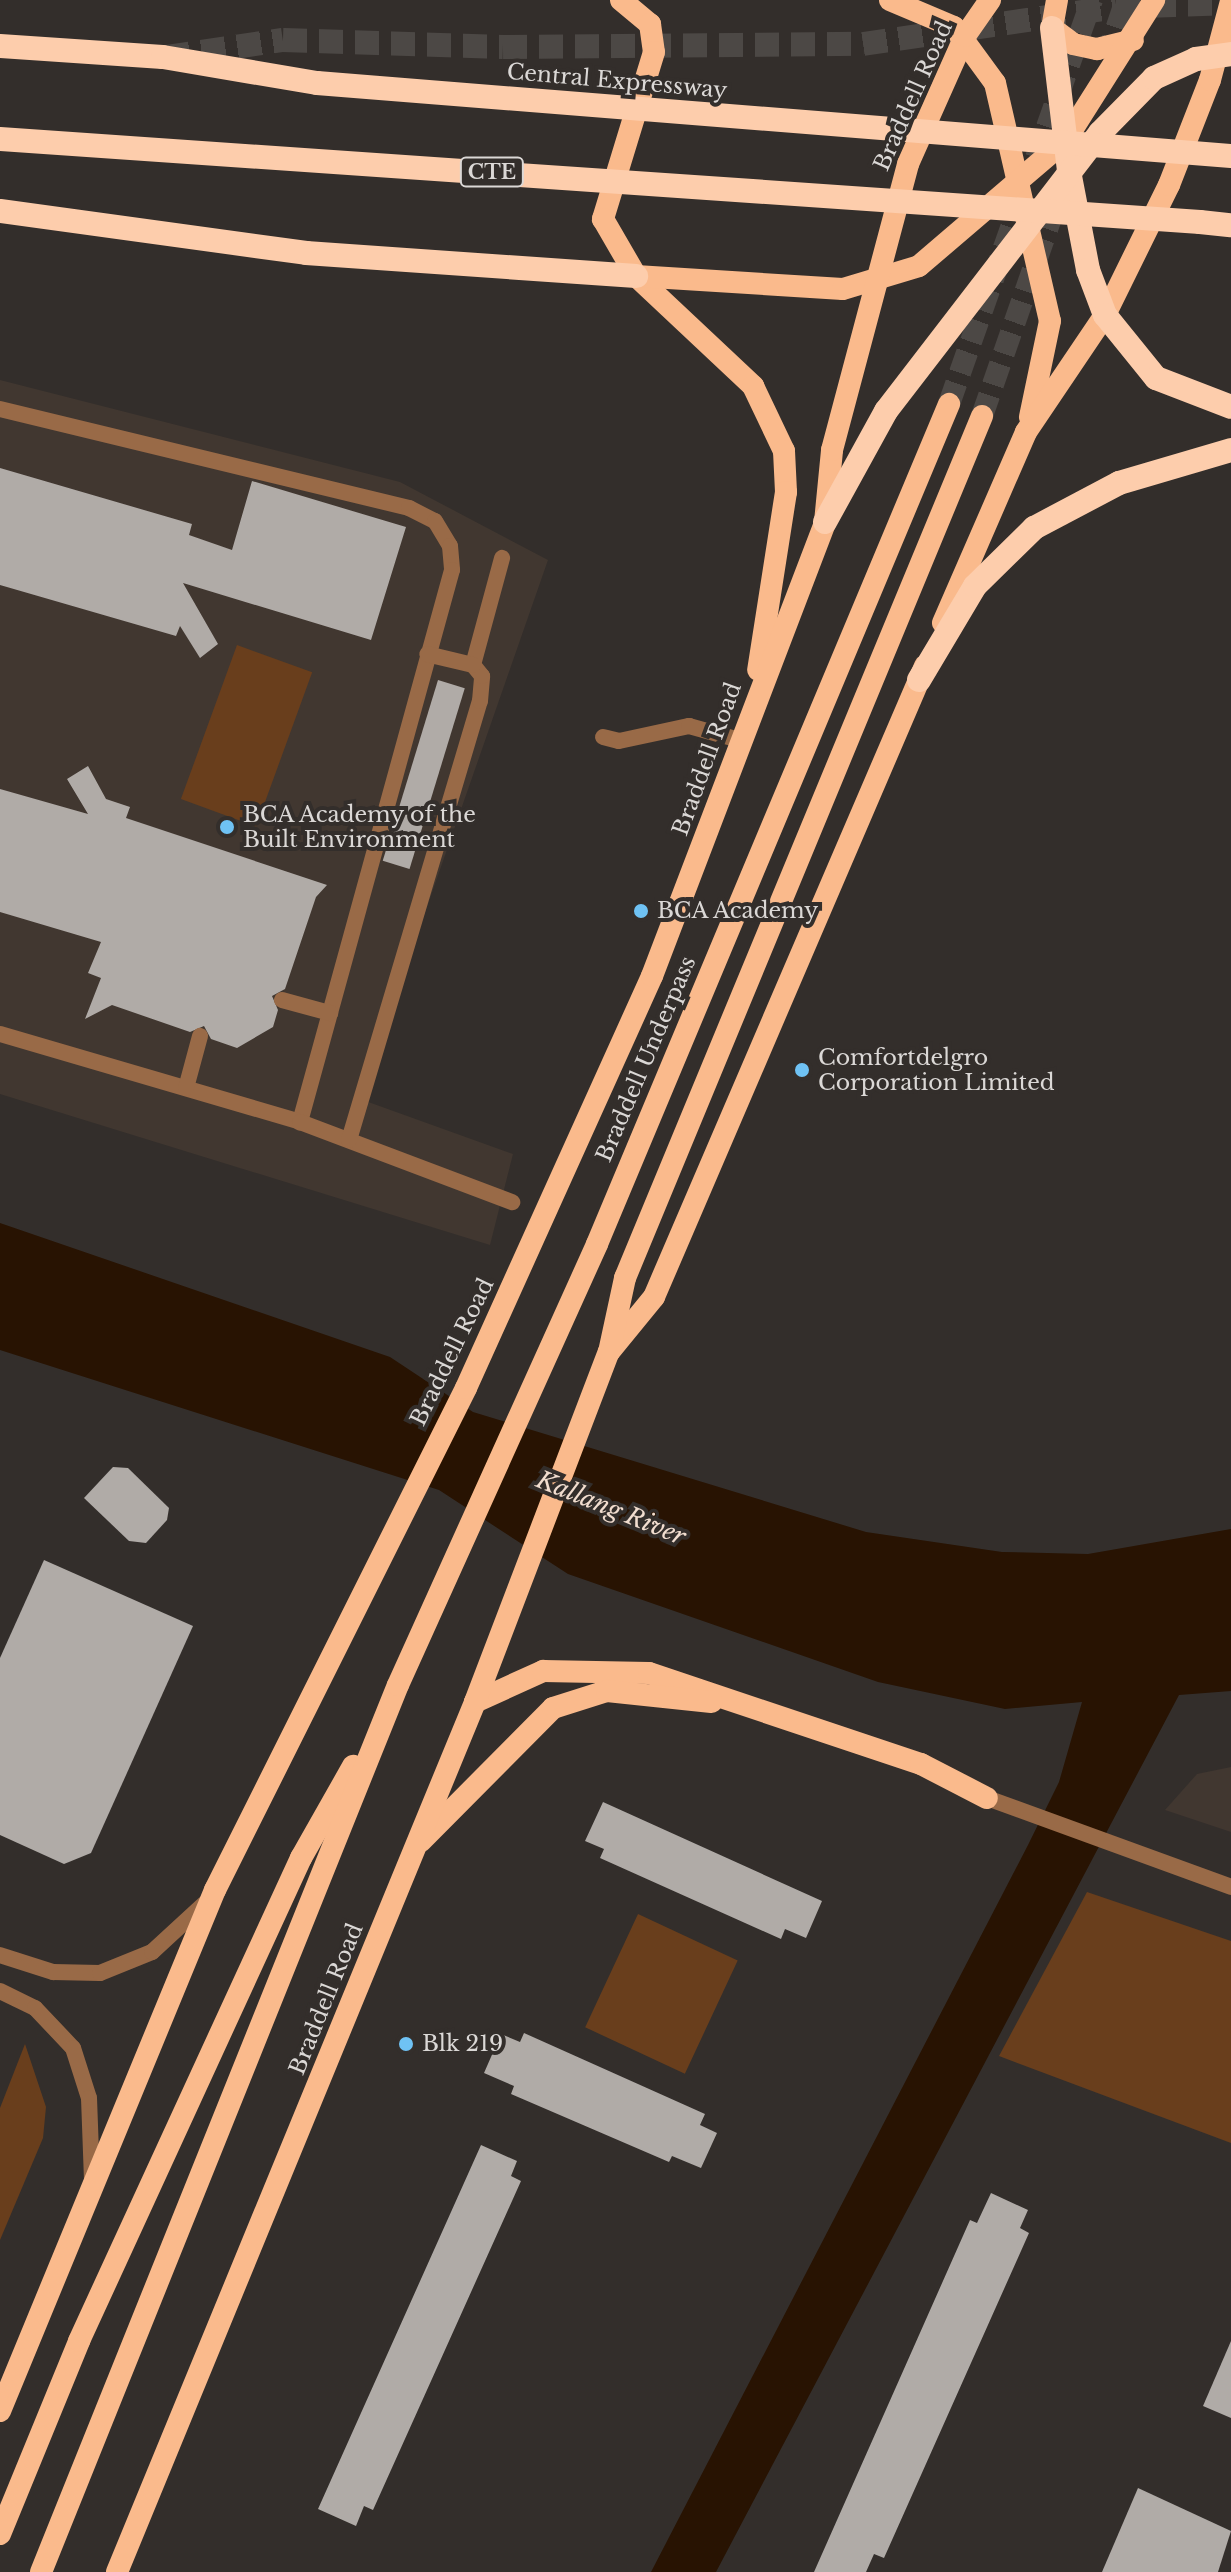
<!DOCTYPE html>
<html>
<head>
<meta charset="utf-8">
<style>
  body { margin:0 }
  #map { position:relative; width:1231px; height:2572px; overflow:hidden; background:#332e2b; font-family:"Libre Baskerville",serif }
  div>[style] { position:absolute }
  .built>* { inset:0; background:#413730 }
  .green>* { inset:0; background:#693e1c; transform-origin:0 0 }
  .water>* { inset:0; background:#281302 }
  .building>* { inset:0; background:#b0aba7; transform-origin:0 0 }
  .trunk-tunnel>* { height:22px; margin-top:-11px; transform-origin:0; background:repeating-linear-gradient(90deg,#4c4845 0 22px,transparent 0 33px) }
  .motorway-tunnel>* { height:24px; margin-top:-12px; transform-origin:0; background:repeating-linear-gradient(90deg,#4c4845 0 24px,transparent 0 36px) }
  .service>* { height:16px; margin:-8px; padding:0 8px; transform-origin:8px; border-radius:8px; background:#996a47 }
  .minor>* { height:16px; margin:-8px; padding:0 8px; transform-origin:8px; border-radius:8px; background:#996a47 }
  .tertiary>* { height:16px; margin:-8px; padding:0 8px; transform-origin:8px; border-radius:8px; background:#996a47 }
  .trunk>* { height:22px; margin:-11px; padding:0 11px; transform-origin:11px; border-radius:11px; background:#faba8c }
  .motorway>* { height:24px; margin:-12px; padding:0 12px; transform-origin:12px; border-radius:12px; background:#fdcdac }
  .motorway-bridge>* { height:24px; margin:-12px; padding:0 12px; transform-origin:12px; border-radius:12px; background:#fdcdac }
  .dots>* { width:22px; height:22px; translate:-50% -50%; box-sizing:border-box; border:4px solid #332e2b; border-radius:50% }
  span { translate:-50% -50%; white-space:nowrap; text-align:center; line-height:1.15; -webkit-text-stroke:8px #332e2b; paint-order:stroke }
  .shield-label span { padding:2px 6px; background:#332e2b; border:2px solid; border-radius:6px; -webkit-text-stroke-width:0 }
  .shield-label { font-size:20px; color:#dbd8d6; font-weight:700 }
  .street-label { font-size:22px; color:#dbd8d6 }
  .poi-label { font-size:22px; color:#dbd8d6 }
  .left { translate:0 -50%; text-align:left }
  .water-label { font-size:24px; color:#f1ddcf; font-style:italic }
</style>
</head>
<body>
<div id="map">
  <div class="built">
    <div style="clip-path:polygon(0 380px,400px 482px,548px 560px,360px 1099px,513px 1154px,490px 1245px,0 1094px)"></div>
    <div style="clip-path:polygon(1231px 1767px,1231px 1832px,1165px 1810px,1197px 1774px)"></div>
  </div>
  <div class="green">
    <div style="left:237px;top:645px;width:80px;height:164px;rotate:20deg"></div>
    <div style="clip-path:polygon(1087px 1892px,1231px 1941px,1231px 2143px,999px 2056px)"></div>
    <div style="left:638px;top:1914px;width:110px;height:125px;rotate:25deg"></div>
    <div style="clip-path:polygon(25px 2044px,46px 2107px,43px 2138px,0 2240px,0 2108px)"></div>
  </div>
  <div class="water">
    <div style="clip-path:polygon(0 1223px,390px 1357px,473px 1412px,866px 1532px,1002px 1552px,1088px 1554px,1231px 1529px,1231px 1691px,1179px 1695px,716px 2572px,651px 2572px,1028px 1845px,1059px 1782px,1082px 1702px,1005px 1709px,878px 1682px,568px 1574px,439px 1490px,0 1350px)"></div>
  </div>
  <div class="building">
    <div style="clip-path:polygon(0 468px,192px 524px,189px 535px,232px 550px,252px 481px,406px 527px,371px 640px,183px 583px,218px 644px,200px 658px,180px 626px,176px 636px,0 585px)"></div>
    <div style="left:438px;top:680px;width:28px;height:189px;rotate:17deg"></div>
    <div style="clip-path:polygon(88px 766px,106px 799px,130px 807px,126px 818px,327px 885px,316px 897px,285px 989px,272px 996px,278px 1010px,273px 1027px,237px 1048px,211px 1039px,204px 1026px,190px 1032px,112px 1005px,85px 1019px,101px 978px,88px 973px,101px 942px,0 912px,0 789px,88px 814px,67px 779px)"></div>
    <div style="clip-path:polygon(113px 1467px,128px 1468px,169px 1508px,167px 1520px,146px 1543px,129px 1541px,84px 1498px)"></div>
    <div style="clip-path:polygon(44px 1560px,193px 1626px,91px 1853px,64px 1864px,0 1835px,0 1658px)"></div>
    <div style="clip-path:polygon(603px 1802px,822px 1901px,806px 1938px,785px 1929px,781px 1939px,600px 1858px,604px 1849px,585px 1841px)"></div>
    <div style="clip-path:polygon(524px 2033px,705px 2114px,700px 2125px,717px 2133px,701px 2168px,672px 2156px,669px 2162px,511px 2094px,514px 2086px,484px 2073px,501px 2034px,520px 2042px)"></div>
    <div style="clip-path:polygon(481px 2145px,517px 2161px,511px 2176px,521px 2181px,373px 2510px,364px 2506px,356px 2526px,318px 2509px)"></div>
    <div style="clip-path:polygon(991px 2193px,1028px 2210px,1020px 2228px,1029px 2233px,884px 2558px,874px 2554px,866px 2572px,814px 2572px,970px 2220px,977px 2223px)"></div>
    <div style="clip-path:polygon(1231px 2341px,1231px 2418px,1203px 2406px)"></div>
    <div style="clip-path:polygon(1138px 2488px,1231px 2531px,1218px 2572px,1102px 2572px)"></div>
  </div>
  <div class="trunk-tunnel">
    <div style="left:1106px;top:59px;width:62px;rotate:-71.3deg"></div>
    <div style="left:1036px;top:158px;width:168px;rotate:-70.5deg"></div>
    <div style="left:949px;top:404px;width:223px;rotate:-70.6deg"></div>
    <div style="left:982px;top:416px;width:231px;rotate:-70.8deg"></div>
  </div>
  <div class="motorway-tunnel">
    <div style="left:166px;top:57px;width:118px;rotate:-8.3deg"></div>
    <div style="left:283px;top:40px;width:220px;rotate:1.8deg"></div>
    <div style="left:503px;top:47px;width:360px;rotate:-0.5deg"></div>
    <div style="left:863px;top:44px;width:256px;rotate:-8.3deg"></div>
    <div style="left:1116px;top:7px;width:115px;rotate:-2deg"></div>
  </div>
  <div class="service">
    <div style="left:0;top:409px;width:421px;rotate:13.6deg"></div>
    <div style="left:409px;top:508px;width:29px;rotate:27deg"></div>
    <div style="left:435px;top:521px;width:29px;rotate:59deg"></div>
    <div style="left:450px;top:546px;width:24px;rotate:85deg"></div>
    <div style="left:452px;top:570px;width:573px;rotate:105.4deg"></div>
    <div style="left:473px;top:665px;width:111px;rotate:-74.8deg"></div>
    <div style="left:603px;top:737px;width:16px;rotate:14deg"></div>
    <div style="left:619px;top:741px;width:72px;rotate:-12.1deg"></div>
    <div style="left:689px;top:726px;width:56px;rotate:15.5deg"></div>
    <div style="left:282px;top:1000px;width:50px;rotate:15.2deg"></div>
    <div style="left:0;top:1034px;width:313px;rotate:16.3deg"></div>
    <div style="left:300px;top:1122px;width:227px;rotate:20.7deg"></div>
    <div style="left:186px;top:1088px;width:54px;rotate:-74.9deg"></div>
    <div style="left:349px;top:1140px;width:458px;rotate:-73.4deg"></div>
    <div style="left:480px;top:701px;width:25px;rotate:-85deg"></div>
    <div style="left:482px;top:676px;width:14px;rotate:-129deg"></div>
    <div style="left:473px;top:665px;width:47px;rotate:-166.6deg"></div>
  </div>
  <div class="minor">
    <div style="left:987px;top:1798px;width:260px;rotate:20deg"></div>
  </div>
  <div class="tertiary">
    <div style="left:0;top:1955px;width:56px;rotate:17.8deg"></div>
    <div style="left:53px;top:1972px;width:47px;rotate:1.2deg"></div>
    <div style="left:100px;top:1973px;width:56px;rotate:-22deg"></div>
    <div style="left:152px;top:1952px;width:71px;rotate:-42.7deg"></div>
    <div style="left:0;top:1991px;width:39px;rotate:26deg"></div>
    <div style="left:35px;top:2008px;width:55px;rotate:46.5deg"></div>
    <div style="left:73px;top:2048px;width:52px;rotate:72.3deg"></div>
    <div style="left:89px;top:2098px;width:82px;rotate:87.9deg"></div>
  </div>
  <div class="trunk">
    <div style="left:621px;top:0;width:38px;rotate:40deg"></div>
    <div style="left:650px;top:24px;width:28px;rotate:82deg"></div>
    <div style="left:654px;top:52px;width:175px;rotate:107deg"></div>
    <div style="left:603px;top:219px;width:66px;rotate:59.9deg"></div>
    <div style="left:636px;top:276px;width:161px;rotate:43.2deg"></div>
    <div style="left:753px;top:386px;width:72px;rotate:64.5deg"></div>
    <div style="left:784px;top:451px;width:41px;rotate:87.2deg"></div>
    <div style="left:786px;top:492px;width:180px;rotate:98.9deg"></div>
    <div style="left:890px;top:0;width:69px;rotate:22.9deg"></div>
    <div style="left:954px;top:27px;width:69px;rotate:53.8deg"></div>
    <div style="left:995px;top:83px;width:244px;rotate:77deg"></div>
    <div style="left:1050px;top:321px;width:98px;rotate:101.8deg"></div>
    <div style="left:1057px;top:0;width:28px;rotate:100deg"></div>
    <div style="left:1052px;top:28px;width:26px;rotate:37deg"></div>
    <div style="left:1073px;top:44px;width:25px;rotate:12deg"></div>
    <div style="left:1097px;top:49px;width:37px;rotate:-14deg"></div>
    <div style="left:636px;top:276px;width:207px;rotate:3.6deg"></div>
    <div style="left:843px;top:289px;width:79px;rotate:-16.8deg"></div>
    <div style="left:919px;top:266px;width:192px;rotate:-40.6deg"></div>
    <div style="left:1065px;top:141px;width:167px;rotate:-57.7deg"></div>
    <div style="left:943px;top:623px;width:208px;rotate:-66.5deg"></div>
    <div style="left:1026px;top:432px;width:141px;rotate:-56deg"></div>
    <div style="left:1105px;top:315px;width:145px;rotate:-63.8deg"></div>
    <div style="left:1169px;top:185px;width:113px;rotate:-68.7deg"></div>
    <div style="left:1210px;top:80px;width:82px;rotate:-75.1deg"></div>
    <div style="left:609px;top:1352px;width:71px;rotate:-50.7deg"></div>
    <div style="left:654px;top:1297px;width:687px;rotate:-66.76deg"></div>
    <div style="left:475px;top:1702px;width:75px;rotate:-24.5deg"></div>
    <div style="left:543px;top:1671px;width:106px;rotate:1.1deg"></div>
    <div style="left:649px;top:1673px;width:287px;rotate:18.5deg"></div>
    <div style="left:921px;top:1764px;width:74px;rotate:27.3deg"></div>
    <div style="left:421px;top:1841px;width:187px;rotate:-45.2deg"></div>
    <div style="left:553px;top:1708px;width:57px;rotate:-17.5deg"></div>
    <div style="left:607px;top:1691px;width:105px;rotate:6deg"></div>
    <div style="left:0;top:2411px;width:564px;rotate:-67.58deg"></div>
    <div style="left:215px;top:1890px;width:561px;rotate:-63.43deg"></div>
    <div style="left:466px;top:1388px;width:452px;rotate:-65.7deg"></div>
    <div style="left:652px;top:976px;width:486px;rotate:-69.1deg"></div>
    <div style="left:825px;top:522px;width:72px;rotate:-84.4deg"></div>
    <div style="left:832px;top:450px;width:296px;rotate:-75.1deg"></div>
    <div style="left:908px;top:164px;width:140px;rotate:-66deg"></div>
    <div style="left:965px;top:36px;width:44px;rotate:-55.2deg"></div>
    <div style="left:0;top:2534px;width:209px;rotate:-67.7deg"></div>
    <div style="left:79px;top:2341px;width:532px;rotate:-65.32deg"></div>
    <div style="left:301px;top:1858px;width:106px;rotate:-60.5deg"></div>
    <div style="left:41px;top:2572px;width:956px;rotate:-68.08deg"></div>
    <div style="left:398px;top:1685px;width:484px;rotate:-65.7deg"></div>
    <div style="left:597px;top:1244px;width:911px;rotate:-67.26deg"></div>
    <div style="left:117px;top:2572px;width:941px;rotate:-67.63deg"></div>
    <div style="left:475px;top:1702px;width:375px;rotate:-69.1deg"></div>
    <div style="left:609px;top:1352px;width:76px;rotate:-77.8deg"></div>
    <div style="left:625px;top:1278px;width:933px;rotate:-67.5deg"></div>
  </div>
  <div class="motorway">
    <div style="left:1052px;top:28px;width:144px;rotate:83.2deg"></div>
    <div style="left:1069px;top:171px;width:101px;rotate:79.1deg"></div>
    <div style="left:1088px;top:270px;width:48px;rotate:69.3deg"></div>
    <div style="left:1105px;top:315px;width:81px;rotate:51deg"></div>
    <div style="left:1156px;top:378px;width:80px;rotate:21.1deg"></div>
    <div style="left:0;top:46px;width:163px;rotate:3.9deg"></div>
    <div style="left:163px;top:57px;width:156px;rotate:9.6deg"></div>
    <div style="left:0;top:211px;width:309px;rotate:7.8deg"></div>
    <div style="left:306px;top:253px;width:331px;rotate:4deg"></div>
    <div style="left:1200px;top:222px;width:31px;rotate:6deg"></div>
    <div style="left:825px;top:522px;width:127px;rotate:-61.2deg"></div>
    <div style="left:886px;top:411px;width:351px;rotate:-52.4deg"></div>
    <div style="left:1100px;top:133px;width:77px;rotate:-45.5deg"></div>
    <div style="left:1154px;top:78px;width:46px;rotate:-24.3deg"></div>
    <div style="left:1196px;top:59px;width:35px;rotate:-8deg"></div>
    <div style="left:919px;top:680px;width:109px;rotate:-59.2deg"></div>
    <div style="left:975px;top:586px;width:83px;rotate:-44.5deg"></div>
    <div style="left:1034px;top:528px;width:96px;rotate:-27.9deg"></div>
    <div style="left:1119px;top:483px;width:117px;rotate:-16.4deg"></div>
  </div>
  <div class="motorway-bridge">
    <div style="left:317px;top:83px;width:917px;rotate:4.57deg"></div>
    <div style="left:0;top:139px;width:1203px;rotate:3.96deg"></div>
  </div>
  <div class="dots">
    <div style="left:227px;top:827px;background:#6fc2f4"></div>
    <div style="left:641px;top:911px;background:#6fc2f4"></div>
    <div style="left:802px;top:1070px;background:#6fc2f4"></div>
    <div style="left:406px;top:2044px;background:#6fc2f4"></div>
  </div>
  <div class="shield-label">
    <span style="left:492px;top:172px">CTE</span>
  </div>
  <div class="street-label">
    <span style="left:617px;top:81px;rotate:5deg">Central Expressway</span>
    <span style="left:913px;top:96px;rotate:-66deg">Braddell Road</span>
    <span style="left:707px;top:759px;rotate:-70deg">Braddell Road</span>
    <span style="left:646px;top:1059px;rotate:-67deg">Braddell Underpass</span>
    <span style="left:452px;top:1352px;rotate:-64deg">Braddell Road</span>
    <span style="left:326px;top:1999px;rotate:-68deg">Braddell Road</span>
  </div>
  <div class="poi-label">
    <span class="left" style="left:243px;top:827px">BCA Academy of the<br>Built Environment</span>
    <span class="left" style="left:657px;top:911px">BCA Academy</span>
    <span class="left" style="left:818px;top:1070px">Comfortdelgro<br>Corporation Limited</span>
    <span class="left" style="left:422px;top:2044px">Blk 219</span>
  </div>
  <div class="water-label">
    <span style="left:611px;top:1508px;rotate:22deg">Kallang River</span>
  </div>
</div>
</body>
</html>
